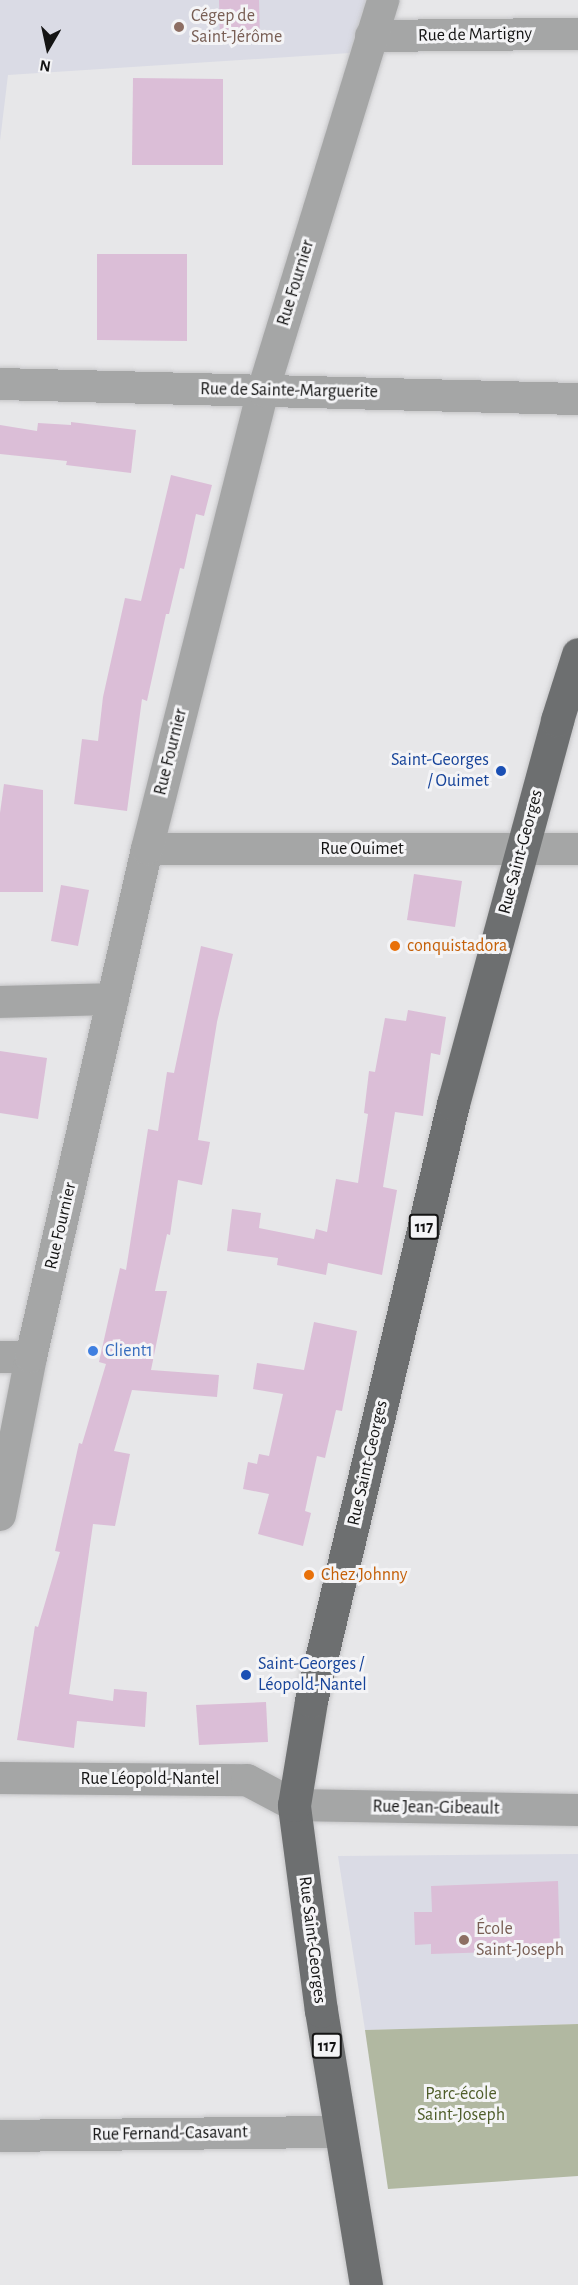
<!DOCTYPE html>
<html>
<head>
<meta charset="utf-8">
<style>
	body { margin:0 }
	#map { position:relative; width:578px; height:2285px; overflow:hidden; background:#e7e7e9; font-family:"Alegreya Sans",sans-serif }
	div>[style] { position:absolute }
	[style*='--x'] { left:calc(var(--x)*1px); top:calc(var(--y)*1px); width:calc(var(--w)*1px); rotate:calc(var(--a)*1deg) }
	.built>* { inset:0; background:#dadbe5 }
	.green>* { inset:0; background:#b1b8a1 }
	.building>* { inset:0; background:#dbbed7 }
	.roads { filter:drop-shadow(0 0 2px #c5c5c7) drop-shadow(0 0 2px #c5c5c7) }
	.minor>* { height:32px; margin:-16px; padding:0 16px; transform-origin:16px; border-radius:16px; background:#a5a6a6 }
	.primary>* { height:33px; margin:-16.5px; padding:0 16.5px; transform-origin:16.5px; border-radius:16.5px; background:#6d6f70 }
	.dots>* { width:16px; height:16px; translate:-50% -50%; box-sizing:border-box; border:3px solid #f4f4f6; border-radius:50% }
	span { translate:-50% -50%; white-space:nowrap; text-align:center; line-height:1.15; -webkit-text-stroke:6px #f4f4f6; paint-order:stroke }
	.shield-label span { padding:2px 4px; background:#f4f4f6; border:2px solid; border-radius:4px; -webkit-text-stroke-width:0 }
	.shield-label { font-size:16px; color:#141414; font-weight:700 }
	.education-label { font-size:18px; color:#785e54 }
	.left { translate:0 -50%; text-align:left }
	.street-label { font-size:18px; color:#141414 }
	.transit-label { font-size:18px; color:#164399 }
	.right { translate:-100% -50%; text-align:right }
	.food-label { font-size:18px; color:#c56008 }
	.shop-label { font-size:18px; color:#366cbe }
	.park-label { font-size:18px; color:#4f5d2a }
	.north { position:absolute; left:18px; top:18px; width:60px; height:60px; -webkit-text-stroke:4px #f4f4f6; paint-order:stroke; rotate:189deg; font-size:16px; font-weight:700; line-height:24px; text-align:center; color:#141414 }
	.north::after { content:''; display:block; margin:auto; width:21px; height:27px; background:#141414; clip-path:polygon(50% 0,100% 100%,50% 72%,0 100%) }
</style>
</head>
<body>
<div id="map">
	<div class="built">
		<div style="clip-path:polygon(0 0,368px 0,350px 53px,8px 75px,0 141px)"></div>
		<div style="clip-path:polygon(578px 1854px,578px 2024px,365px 2030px,338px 1856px)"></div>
	</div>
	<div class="green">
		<div style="clip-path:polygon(578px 2024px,578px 2176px,388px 2189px,365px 2030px)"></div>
	</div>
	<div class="building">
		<div style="clip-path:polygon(219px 0,259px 0,260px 41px,220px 42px)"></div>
		<div style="clip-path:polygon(133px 78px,223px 79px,223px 165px,132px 165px)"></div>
		<div style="clip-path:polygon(97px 254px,187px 254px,187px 341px,97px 340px)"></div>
		<div style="clip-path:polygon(71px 422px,136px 430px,131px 473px,66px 465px,67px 461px,0 454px,0 425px,37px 431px,38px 423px,71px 425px)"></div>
		<div style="clip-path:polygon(171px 475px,212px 485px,204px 516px,196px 514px,184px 569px,180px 568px,169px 614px,166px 614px,147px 701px,142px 699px,127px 811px,74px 804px,82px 739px,98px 741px,103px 697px,125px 598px,141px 601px)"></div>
		<div style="clip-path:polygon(4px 784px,43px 790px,43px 892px,0 892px,0 813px)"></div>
		<div style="clip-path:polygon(414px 874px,462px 881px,455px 927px,407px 920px)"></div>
		<div style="clip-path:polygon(61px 885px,89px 890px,78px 946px,51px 941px)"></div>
		<div style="clip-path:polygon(201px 946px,233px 954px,217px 1022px,198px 1140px,210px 1142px,202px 1185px,178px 1180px,170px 1235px,167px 1234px,155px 1291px,167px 1291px,151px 1370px,219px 1375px,217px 1397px,132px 1390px,114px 1451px,130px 1454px,115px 1526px,93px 1524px,69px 1694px,113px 1701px,114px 1689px,147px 1692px,145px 1727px,77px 1721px,74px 1748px,17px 1740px,35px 1626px,38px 1627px,60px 1552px,55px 1551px,79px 1443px,82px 1444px,106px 1364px,99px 1362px,120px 1268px,126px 1270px,148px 1129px,158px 1131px,167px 1072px,174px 1073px)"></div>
		<div style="clip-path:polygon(408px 1010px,446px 1017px,440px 1055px,431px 1053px,423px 1116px,395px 1112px,383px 1187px,397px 1190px,382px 1275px,328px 1263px,326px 1275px,277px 1265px,278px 1258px,227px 1251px,232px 1209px,261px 1213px,259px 1228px,314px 1239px,316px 1229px,327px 1232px,336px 1179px,358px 1183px,368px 1114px,364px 1113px,369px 1071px,375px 1072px,385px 1018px,406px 1021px)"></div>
		<div style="clip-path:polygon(0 1051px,47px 1058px,38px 1119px,0 1113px)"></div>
		<div style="clip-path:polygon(314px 1322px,357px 1331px,342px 1411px,336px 1410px,325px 1458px,317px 1456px,305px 1511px,311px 1513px,303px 1546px,258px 1534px,269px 1494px,243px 1489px,248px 1462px,257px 1464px,259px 1454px,269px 1456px,283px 1394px,253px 1389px,257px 1363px,304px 1370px)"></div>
		<div style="clip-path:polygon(266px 1702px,268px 1742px,199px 1745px,196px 1705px)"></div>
		<div style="clip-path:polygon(558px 1881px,560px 1950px,431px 1954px,431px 1944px,415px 1945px,414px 1912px,432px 1912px,431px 1886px)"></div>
	</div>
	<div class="roads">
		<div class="minor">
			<div style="--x:371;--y:36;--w:207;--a:-0.6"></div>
			<div style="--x:0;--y:384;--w:578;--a:1.49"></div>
			<div style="--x:147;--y:849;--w:431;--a:0"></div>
			<div style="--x:0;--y:1002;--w:113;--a:-1.5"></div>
			<div style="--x:0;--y:1357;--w:31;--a:0"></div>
			<div style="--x:0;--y:1515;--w:161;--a:-78.9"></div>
			<div style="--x:31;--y:1357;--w:521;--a:-77.14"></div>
			<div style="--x:147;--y:849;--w:472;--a:-75.8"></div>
			<div style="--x:263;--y:391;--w:409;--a:-72.9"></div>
			<div style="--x:0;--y:1778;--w:247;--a:0.5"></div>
			<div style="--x:247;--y:1780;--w:53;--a:28"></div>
			<div style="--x:294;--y:1805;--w:284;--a:1"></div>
			<div style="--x:0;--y:2136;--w:340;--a:-0.7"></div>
		</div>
		<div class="primary">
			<div style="--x:366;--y:2285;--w:278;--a:-99.3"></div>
			<div style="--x:321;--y:2011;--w:208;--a:-97.5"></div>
			<div style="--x:294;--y:1805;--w:105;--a:-80.7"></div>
			<div style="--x:311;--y:1701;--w:614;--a:-76.62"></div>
			<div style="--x:453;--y:1104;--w:398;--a:-74.8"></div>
			<div style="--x:557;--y:720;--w:69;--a:-72.3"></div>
		</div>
	</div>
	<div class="dots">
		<div style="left:179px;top:27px;background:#8d6e63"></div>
		<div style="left:501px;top:771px;background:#1a4fb4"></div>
		<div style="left:395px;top:946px;background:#e8710a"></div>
		<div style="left:93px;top:1351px;background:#3f7fe0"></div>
		<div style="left:309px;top:1575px;background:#e8710a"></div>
		<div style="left:246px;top:1675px;background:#1a4fb4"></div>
		<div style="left:464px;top:1940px;background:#8d6e63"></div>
	</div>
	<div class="shield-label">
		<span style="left:424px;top:1227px">117</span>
		<span style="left:327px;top:2046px">117</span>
	</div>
	<div class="education-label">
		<span class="left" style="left:191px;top:27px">Cégep de<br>Saint-Jérôme</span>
		<span class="left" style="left:476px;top:1940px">École<br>Saint-Joseph</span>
	</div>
	<div class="street-label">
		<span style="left:475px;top:35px;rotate:-1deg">Rue de Martigny</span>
		<span style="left:296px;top:283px;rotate:-73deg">Rue Fournier</span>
		<span style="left:289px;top:391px;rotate:1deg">Rue de Sainte-Marguerite</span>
		<span style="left:171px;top:752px;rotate:-76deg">Rue Fournier</span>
		<span style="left:362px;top:849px">Rue Ouimet</span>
		<span style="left:521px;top:852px;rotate:-75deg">Rue Saint-Georges</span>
		<span style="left:61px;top:1226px;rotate:-77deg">Rue Fournier</span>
		<span style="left:368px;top:1463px;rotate:-77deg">Rue Saint-Georges</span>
		<span style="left:150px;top:1779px">Rue Léopold-Nantel</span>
		<span style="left:436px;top:1808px;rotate:1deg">Rue Jean-Gibeault</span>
		<span style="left:312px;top:1940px;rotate:83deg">Rue Saint-Georges</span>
		<span style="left:170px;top:2134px;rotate:-1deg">Rue Fernand-Casavant</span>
	</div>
	<div class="transit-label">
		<span class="right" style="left:489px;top:771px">Saint-Georges<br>/ Ouimet</span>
		<span class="left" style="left:258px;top:1675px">Saint-Georges /<br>Léopold-Nantel</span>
	</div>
	<div class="food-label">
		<span class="left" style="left:407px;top:946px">conquistadora</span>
		<span class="left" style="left:321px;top:1575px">Chez Johnny</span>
	</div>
	<div class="shop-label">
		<span class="left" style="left:105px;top:1351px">Client1</span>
	</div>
	<div class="park-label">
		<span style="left:461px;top:2105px">Parc-école<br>Saint-Joseph</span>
	</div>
	<div class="north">N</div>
</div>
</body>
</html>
